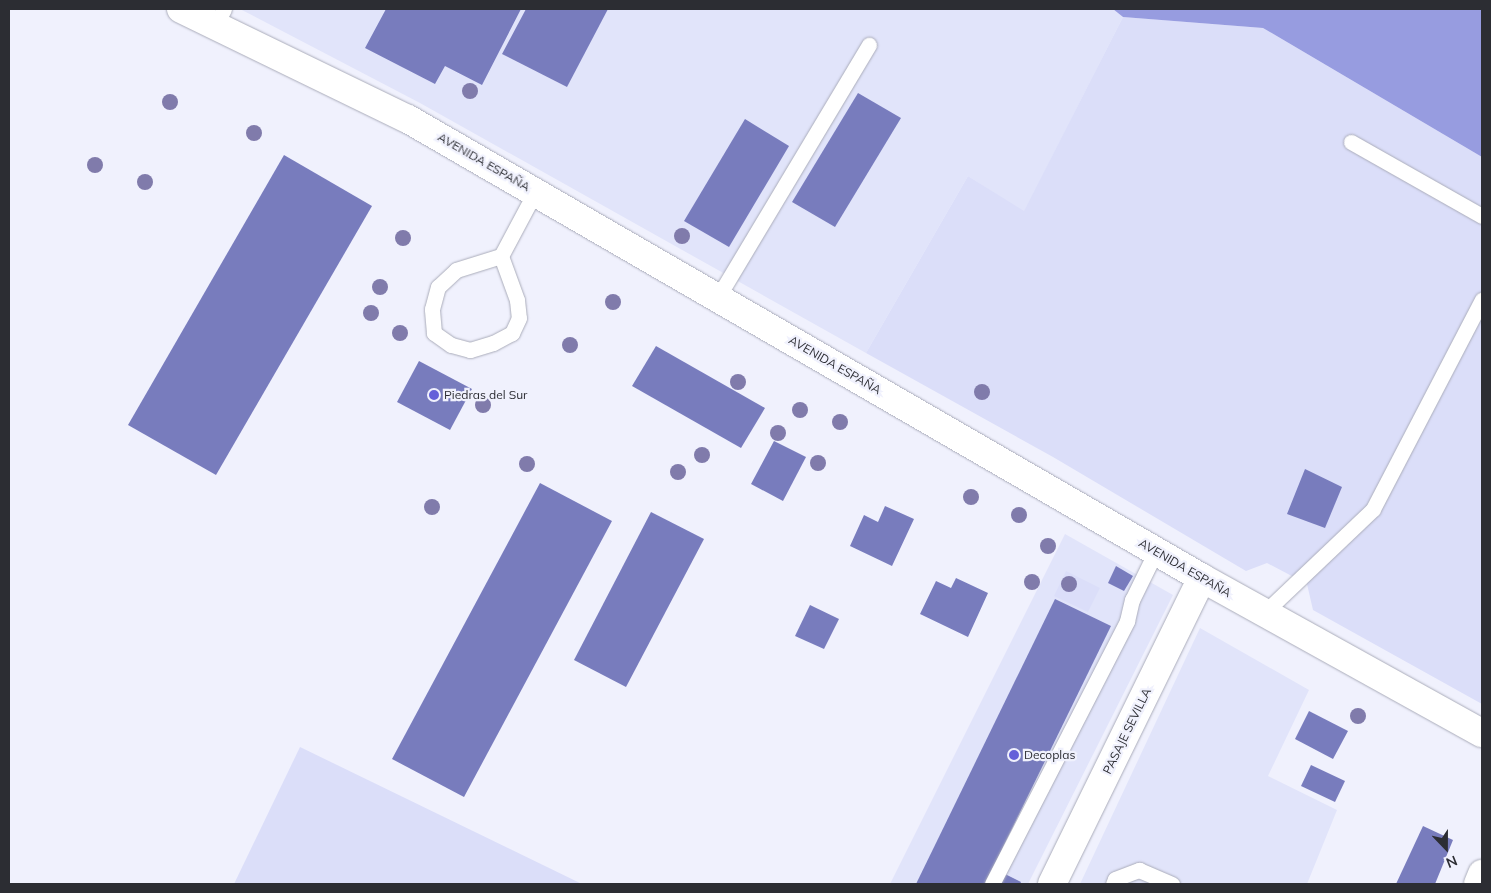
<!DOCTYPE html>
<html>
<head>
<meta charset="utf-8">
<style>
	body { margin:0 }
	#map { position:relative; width:1491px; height:893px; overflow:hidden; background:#f0f1fd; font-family:Mulish,sans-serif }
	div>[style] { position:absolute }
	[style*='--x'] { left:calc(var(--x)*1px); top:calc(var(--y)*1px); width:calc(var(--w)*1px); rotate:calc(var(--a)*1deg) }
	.built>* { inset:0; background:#e1e4fa }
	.green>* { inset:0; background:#dbdef9 }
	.water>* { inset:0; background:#979ce0 }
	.building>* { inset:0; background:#787cbd }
	.roads { filter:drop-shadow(0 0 1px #aaacba) drop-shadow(0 0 1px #aaacba) }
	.service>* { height:15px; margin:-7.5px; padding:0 7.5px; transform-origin:7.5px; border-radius:7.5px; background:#fff }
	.minor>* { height:28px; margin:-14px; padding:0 14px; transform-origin:14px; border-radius:14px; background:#fff }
	.secondary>* { height:28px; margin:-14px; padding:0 14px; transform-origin:14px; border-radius:14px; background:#fff }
	.trees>* { width:16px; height:16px; margin:-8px; border-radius:50%; background:#807bab }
	.dots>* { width:14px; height:14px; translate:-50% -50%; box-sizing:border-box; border:2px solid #f0f1fd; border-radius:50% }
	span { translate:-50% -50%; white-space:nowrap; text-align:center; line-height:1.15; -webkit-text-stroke:4.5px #f0f1fd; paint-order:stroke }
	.street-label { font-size:12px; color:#2c2d33 }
	.poi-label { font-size:12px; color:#2c2d33 }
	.left { translate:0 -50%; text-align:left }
	.frame { position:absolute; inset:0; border:10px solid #2c2d33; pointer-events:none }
	.north { position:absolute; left:1421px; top:823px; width:50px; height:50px; -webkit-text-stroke:4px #f0f1fd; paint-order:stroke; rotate:158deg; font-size:14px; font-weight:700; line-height:20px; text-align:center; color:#2c2d33 }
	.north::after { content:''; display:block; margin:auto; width:18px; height:22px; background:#2c2d33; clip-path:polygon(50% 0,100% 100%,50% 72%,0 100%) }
</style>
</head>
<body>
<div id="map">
	<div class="built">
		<div style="clip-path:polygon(240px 9px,1113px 9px,1123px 17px,1024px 212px,968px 176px,866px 353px,420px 103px)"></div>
		<div style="clip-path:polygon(1065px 534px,1173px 595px,1028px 884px,890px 884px)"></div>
		<div style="clip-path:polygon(1200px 628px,1309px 690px,1268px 776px,1337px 810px,1307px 884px,1080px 884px)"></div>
	</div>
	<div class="green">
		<div style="clip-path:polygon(1123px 17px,1263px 28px,1482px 157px,1482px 704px,1313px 610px,1307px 584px,1267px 563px,1246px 571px,1053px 457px,866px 353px,968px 176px,1024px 211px)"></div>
		<div style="clip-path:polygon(1066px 571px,1100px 588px,1088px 612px,1054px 596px)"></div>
		<div style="clip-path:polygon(300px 747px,582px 884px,234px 884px)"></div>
	</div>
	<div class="water">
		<div style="clip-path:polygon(1113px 9px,1482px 9px,1482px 157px,1263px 28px,1123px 17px)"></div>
	</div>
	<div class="building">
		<div style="clip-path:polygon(386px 9px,521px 9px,482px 85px,445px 66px,435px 84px,365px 48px)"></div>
		<div style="clip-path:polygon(526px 9px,608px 9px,567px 87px,502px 54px)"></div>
		<div style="clip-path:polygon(858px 93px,901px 118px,835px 227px,792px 202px)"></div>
		<div style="clip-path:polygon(745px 119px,789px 146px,729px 247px,684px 221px)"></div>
		<div style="clip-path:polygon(284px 155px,372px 206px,216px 475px,128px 425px)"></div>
		<div style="clip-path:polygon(656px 346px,765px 408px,741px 448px,632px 386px)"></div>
		<div style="clip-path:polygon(419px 361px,472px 389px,450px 430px,397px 402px)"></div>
		<div style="clip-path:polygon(774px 441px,806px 457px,783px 501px,751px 484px)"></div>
		<div style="clip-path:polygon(1305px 469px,1342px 487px,1325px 528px,1287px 514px)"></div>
		<div style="clip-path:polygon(540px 483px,612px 521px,464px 797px,392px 759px)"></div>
		<div style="clip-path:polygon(885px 506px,914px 519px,892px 566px,850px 546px,864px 515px,878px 522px)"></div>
		<div style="clip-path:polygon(651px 512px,704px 539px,626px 687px,574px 660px)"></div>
		<div style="clip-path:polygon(1116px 566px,1133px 576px,1124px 591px,1108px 583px)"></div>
		<div style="clip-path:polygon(956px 578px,988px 593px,968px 637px,920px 614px,936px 581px,951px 588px)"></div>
		<div style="clip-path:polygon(1055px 599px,1111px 626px,985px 884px,916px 884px)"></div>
		<div style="clip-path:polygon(810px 605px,839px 619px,824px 649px,795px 636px)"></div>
		<div style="clip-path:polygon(1309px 711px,1348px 731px,1333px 759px,1295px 739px)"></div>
		<div style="clip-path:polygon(1311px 765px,1345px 781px,1335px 802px,1301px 786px)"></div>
		<div style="clip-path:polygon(1423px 826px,1453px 840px,1435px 884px,1396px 884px)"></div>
		<div style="clip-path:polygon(1003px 873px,1021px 882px,1020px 884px,998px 884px)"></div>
	</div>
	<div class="roads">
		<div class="service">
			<div style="--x:216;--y:24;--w:17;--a:-62"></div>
			<div style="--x:1351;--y:142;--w:150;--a:29.5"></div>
			<div style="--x:501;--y:256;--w:47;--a:70"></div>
			<div style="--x:517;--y:300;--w:18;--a:84"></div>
			<div style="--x:519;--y:318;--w:17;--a:115"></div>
			<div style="--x:512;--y:333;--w:21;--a:152"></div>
			<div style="--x:493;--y:343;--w:24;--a:163"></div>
			<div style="--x:470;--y:350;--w:20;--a:-165"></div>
			<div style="--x:451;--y:345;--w:21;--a:-145"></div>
			<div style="--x:434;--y:333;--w:24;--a:-95"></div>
			<div style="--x:432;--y:309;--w:23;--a:-75"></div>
			<div style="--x:438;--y:287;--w:25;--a:-43"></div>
			<div style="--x:456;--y:270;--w:47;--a:-17.3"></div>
			<div style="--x:501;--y:256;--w:72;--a:-62"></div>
			<div style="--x:718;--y:297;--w:294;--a:-59.1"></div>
			<div style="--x:1265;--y:612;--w:149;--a:-43.6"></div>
			<div style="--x:1373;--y:509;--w:236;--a:-62.5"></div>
			<div style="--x:992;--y:884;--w:296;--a:-62.8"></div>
			<div style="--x:1127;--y:621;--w:22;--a:-77"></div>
			<div style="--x:1132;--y:600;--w:55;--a:-63.9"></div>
			<div style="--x:1113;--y:884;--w:5;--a:-68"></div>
			<div style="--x:1115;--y:879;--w:26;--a:-21"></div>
			<div style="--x:1139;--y:870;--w:36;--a:23"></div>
		</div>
		<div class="minor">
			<div style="--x:1052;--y:884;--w:341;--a:-63.9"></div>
			<div style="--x:1478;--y:884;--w:11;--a:-68"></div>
		</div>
		<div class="secondary">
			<div style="--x:181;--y:9;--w:252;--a:25.9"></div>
			<div style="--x:408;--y:119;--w:917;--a:30.03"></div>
			<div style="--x:1202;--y:578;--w:320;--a:29"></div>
		</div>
	</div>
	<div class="trees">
		<div style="left:470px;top:91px"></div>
		<div style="left:170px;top:102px"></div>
		<div style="left:254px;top:133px"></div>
		<div style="left:95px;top:165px"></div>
		<div style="left:145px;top:182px"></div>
		<div style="left:682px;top:236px"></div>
		<div style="left:403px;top:238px"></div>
		<div style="left:380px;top:287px"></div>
		<div style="left:613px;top:302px"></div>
		<div style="left:371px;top:313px"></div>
		<div style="left:400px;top:333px"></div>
		<div style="left:570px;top:345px"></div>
		<div style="left:738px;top:382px"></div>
		<div style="left:982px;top:392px"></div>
		<div style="left:483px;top:405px"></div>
		<div style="left:800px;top:410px"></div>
		<div style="left:840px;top:422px"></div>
		<div style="left:778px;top:433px"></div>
		<div style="left:702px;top:455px"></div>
		<div style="left:818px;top:463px"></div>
		<div style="left:527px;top:464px"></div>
		<div style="left:678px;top:472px"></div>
		<div style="left:971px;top:497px"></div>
		<div style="left:432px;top:507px"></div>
		<div style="left:1019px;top:515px"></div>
		<div style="left:1048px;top:546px"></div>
		<div style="left:1032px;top:582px"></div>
		<div style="left:1069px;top:584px"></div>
		<div style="left:1358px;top:716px"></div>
	</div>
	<div class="dots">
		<div style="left:434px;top:395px;background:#6460d9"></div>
		<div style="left:1014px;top:755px;background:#6460d9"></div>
	</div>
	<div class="street-label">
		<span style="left:484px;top:162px;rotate:30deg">AVENIDA ESPAÑA</span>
		<span style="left:835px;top:365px;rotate:30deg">AVENIDA ESPAÑA</span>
		<span style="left:1185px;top:568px;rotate:30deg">AVENIDA ESPAÑA</span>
		<span style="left:1127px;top:731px;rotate:-64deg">PASAJE SEVILLA</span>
	</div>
	<div class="poi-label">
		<span class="left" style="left:444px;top:395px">Piedras del Sur</span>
		<span class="left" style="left:1024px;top:755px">Decoplas</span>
	</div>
	<div class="frame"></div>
	<div class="north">N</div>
</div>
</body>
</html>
